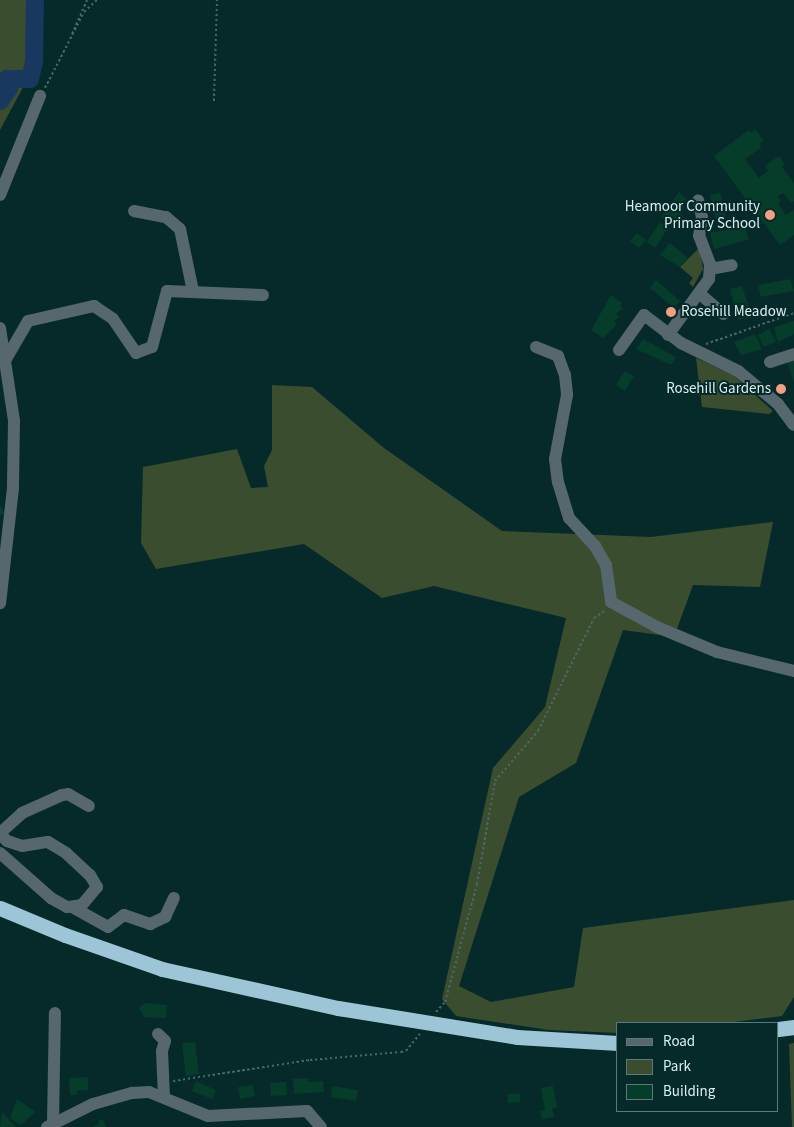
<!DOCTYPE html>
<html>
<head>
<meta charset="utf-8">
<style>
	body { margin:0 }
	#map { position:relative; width:794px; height:1127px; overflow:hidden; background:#062a29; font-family:"Source Sans 3",sans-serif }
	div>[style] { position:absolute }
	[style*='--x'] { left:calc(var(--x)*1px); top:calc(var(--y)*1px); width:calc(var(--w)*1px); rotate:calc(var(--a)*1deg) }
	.green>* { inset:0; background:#3b4d2f }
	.river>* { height:18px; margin:-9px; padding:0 9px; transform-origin:9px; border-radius:9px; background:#183860 }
	.building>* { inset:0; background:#063d2a }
	.path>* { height:2px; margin-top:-1px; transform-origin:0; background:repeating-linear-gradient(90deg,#486867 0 2.5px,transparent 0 5px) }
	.minor>* { height:12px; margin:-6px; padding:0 6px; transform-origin:6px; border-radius:6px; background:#57676e }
	.highway>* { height:15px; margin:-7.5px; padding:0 7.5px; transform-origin:7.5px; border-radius:7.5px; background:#9cc5d6 }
	.dots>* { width:14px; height:14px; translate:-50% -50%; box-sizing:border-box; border:2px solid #062a29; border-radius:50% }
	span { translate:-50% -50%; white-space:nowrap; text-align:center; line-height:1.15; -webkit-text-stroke:4px #062a29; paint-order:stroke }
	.poi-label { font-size:15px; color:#d8efee }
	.right { translate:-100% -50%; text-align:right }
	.left { translate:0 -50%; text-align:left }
	.legend { position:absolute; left:616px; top:1022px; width:162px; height:90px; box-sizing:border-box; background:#062a29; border:1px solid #5a7978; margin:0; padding:6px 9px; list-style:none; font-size:15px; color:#d8efee }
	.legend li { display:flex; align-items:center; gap:10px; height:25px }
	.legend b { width:25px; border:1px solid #5a7978 }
</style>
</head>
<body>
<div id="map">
	<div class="green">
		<div style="clip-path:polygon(0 0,41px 0,41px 54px,0 130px)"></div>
		<div style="clip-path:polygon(700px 247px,703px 269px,693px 287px,689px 283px,693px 278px,680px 267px)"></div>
		<div style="clip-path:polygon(696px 358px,733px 375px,773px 411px,769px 414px,702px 407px)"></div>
		<div style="clip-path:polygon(272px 385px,312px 387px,384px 448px,502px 531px,651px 537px,773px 522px,760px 587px,693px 585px,674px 637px,623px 630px,576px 763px,519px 797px,459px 986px,491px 1002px,574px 987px,583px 928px,794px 900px,794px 997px,782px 1016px,726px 1023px,618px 1023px,618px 1033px,549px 1030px,456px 1016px,442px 999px,493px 768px,545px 707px,566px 618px,434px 586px,382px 598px,304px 544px,156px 569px,141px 543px,143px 467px,237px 449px,251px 488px,268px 487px,264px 466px,272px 450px)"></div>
		<div style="clip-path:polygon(794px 1043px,794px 1127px,792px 1127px,789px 1044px)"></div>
	</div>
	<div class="river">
		<div style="--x:0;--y:101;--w:16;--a:-55"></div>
		<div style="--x:9;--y:88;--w:9;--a:-103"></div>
		<div style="--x:7;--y:79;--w:23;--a:0"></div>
		<div style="--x:30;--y:79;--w:17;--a:-77"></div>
		<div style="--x:34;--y:62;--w:62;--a:-89.1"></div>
	</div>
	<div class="building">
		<div style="clip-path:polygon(755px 129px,764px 141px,759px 144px,762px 147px,745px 159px,759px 178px,768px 171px,765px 166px,779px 156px,785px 164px,782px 167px,794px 183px,794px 201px,791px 203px,783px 193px,778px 196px,781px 201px,778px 204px,786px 215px,794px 210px,794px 235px,780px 245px,714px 156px,749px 130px,751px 133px)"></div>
		<div style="clip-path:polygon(679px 192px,688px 200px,680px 213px,683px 216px,672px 227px,661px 217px)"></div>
		<div style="clip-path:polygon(720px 193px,726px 217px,716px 220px,710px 195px)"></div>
		<div style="clip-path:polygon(660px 222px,668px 228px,655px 248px,647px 242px)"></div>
		<div style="clip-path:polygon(745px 227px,749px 239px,714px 249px,710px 233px)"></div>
		<div style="clip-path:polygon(637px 233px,646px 240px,639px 248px,630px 241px)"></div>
		<div style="clip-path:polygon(670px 243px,688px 258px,680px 267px,660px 255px)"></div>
		<div style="clip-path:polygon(790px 279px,794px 291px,761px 297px,758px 285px)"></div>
		<div style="clip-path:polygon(656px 280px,680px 301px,674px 308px,650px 288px)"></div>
		<div style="clip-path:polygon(742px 286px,752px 317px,738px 320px,730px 289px)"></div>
		<div style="clip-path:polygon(611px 295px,622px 303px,620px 306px,623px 308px,616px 314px,619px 316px,614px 321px,617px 324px,603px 338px,591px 330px)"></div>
		<div style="clip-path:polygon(794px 321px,794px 334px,778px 342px,774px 327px)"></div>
		<div style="clip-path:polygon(769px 329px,776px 342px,764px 347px,758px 335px)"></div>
		<div style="clip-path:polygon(755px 334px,762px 349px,741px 355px,734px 342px)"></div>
		<div style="clip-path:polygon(643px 339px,676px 357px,671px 365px,636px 349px)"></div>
		<div style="clip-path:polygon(794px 360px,794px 382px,787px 362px)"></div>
		<div style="clip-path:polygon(625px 371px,634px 376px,625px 391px,616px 385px)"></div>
		<div style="clip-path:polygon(0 504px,5px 513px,0 516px)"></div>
		<div style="clip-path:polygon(145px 1003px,167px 1005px,166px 1018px,144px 1017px,139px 1008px)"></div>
		<div style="clip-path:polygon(195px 1042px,199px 1074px,186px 1076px,182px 1043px)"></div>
		<div style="clip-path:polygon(88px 1077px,88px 1090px,77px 1090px,77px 1095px,70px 1095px,69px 1078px)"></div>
		<div style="clip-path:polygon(308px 1078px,308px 1082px,323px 1081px,324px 1092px,294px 1094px,293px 1079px)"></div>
		<div style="clip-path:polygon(196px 1081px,216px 1090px,212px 1099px,192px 1091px)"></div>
		<div style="clip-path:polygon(286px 1082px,287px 1095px,271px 1096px,270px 1083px)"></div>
		<div style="clip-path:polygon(253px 1085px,255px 1096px,240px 1099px,238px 1087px)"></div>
		<div style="clip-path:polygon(332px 1086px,358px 1090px,356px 1101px,331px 1097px)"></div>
		<div style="clip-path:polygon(553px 1086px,557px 1108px,552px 1109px,554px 1117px,542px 1119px,540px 1111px,545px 1110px,541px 1088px)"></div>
		<div style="clip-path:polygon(507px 1094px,520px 1094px,520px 1102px,508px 1103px)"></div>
		<div style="clip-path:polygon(17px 1099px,35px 1112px,21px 1125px,10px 1118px)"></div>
		<div style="clip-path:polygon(2px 1112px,16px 1127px,0 1127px)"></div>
		<div style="clip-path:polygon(103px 1119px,106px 1127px,92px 1127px,99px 1124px,98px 1121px)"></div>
	</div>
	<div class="path">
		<div style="--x:72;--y:34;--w:37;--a:-66"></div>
		<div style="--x:45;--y:88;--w:85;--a:-62.8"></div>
		<div style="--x:84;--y:12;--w:18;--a:-43"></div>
		<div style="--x:214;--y:101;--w:101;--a:-88.3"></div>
		<div style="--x:706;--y:344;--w:93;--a:-19.4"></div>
		<div style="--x:436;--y:1012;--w:13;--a:-48"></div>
		<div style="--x:445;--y:1002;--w:122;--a:-74.8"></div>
		<div style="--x:477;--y:884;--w:105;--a:-80.1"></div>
		<div style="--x:495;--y:781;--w:66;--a:-49.3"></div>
		<div style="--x:538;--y:731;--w:126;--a:-63.6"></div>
		<div style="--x:594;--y:618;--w:12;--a:-35"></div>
		<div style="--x:173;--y:1081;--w:139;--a:-8.7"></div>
		<div style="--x:310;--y:1060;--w:91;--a:-5"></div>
		<div style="--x:401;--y:1052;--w:5;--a:-11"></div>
		<div style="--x:406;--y:1051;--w:22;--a:-51"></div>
	</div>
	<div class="minor">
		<div style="--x:0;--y:195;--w:107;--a:-68"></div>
		<div style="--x:134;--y:211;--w:33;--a:11"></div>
		<div style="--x:166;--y:217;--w:18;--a:41"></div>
		<div style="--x:180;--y:229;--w:63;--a:78.2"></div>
		<div style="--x:710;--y:269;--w:22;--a:-10"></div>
		<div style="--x:699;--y:293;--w:32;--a:41"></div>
		<div style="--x:0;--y:328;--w:94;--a:81.4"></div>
		<div style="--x:14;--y:421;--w:67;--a:90.9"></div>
		<div style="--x:13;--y:488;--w:116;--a:96.4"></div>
		<div style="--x:668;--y:335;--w:69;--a:-53.8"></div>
		<div style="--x:709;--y:279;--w:15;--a:-86"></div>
		<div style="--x:710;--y:264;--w:30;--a:-111"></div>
		<div style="--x:699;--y:236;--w:19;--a:-81"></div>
		<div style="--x:702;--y:217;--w:17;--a:-103"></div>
		<div style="--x:536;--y:347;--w:24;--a:22"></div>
		<div style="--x:558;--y:356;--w:20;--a:70"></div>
		<div style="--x:565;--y:375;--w:20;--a:84"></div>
		<div style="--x:567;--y:395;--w:65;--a:100.6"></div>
		<div style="--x:555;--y:459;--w:23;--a:83"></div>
		<div style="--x:558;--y:482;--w:38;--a:73"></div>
		<div style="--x:569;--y:518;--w:38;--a:47"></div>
		<div style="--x:595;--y:546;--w:22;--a:60"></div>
		<div style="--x:606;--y:565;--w:37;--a:82"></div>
		<div style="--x:611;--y:602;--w:52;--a:28.5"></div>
		<div style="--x:657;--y:627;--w:65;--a:22.6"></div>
		<div style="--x:717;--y:652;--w:79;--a:13.9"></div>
		<div style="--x:619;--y:350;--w:43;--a:-54.5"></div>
		<div style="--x:644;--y:315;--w:46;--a:37.1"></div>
		<div style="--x:681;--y:343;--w:64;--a:26.2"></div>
		<div style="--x:738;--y:371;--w:52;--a:39.5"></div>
		<div style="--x:778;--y:404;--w:26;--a:53"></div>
		<div style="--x:6;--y:359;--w:44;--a:-59.9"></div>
		<div style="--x:28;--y:321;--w:68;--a:-12.8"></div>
		<div style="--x:94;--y:306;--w:23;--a:34"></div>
		<div style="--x:113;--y:319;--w:41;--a:55.9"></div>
		<div style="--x:136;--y:353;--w:17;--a:-21"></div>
		<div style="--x:152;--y:347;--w:58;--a:-75"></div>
		<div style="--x:167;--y:291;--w:96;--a:2.4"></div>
		<div style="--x:770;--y:362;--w:25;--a:-18"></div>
		<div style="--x:0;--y:833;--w:30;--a:-42"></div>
		<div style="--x:22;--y:813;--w:44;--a:-24.2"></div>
		<div style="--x:62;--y:795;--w:6;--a:-9"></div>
		<div style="--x:68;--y:794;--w:24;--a:30"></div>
		<div style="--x:0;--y:834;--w:10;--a:45"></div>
		<div style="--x:7;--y:841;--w:16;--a:18"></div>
		<div style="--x:22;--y:846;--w:26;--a:-9"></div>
		<div style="--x:48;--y:842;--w:21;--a:31"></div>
		<div style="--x:66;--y:853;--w:33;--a:43"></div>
		<div style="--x:90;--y:875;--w:14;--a:60"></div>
		<div style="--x:97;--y:887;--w:23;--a:130"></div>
		<div style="--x:82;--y:905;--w:15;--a:172"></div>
		<div style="--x:67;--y:907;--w:18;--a:-151"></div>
		<div style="--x:51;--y:898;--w:68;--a:-138.6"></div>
		<div style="--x:74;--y:908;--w:39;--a:29"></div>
		<div style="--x:108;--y:927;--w:20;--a:-37"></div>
		<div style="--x:124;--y:915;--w:28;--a:19"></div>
		<div style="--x:150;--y:924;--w:17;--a:-25"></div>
		<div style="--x:165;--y:917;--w:21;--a:-65"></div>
		<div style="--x:158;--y:1034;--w:10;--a:45"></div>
		<div style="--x:165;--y:1041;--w:10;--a:107"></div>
		<div style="--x:162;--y:1051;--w:45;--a:87.5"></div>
		<div style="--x:53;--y:1123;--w:110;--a:-89"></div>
		<div style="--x:47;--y:1127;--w:51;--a:-26.6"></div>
		<div style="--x:93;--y:1104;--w:41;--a:-15.8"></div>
		<div style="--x:132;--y:1093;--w:17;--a:-3"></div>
		<div style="--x:149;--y:1092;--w:64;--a:22.1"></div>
		<div style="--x:208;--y:1116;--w:99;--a:-2.9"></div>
		<div style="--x:307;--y:1111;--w:21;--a:49"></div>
	</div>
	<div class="highway">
		<div style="--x:0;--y:908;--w:70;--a:22.6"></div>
		<div style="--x:65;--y:935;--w:103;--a:19.3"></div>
		<div style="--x:162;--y:969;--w:180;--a:12.5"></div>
		<div style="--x:338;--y:1008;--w:181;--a:9.2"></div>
		<div style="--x:517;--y:1037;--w:101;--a:3.4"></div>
		<div style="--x:778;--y:1029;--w:16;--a:-7"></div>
	</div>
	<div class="dots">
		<div style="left:770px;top:215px;background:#f2a080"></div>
		<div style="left:671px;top:312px;background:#f2a080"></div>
		<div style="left:781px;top:389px;background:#f2a080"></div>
	</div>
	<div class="poi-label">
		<span class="right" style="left:760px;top:215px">Heamoor Community<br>Primary School</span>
		<span class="left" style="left:681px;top:312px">Rosehill Meadow</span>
		<span class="right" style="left:771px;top:389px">Rosehill Gardens</span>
	</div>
	<ul class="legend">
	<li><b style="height:6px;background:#57676e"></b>Road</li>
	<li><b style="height:14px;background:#3b4d2f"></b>Park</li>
	<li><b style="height:14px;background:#063d2a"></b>Building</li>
	</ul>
</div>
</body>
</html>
